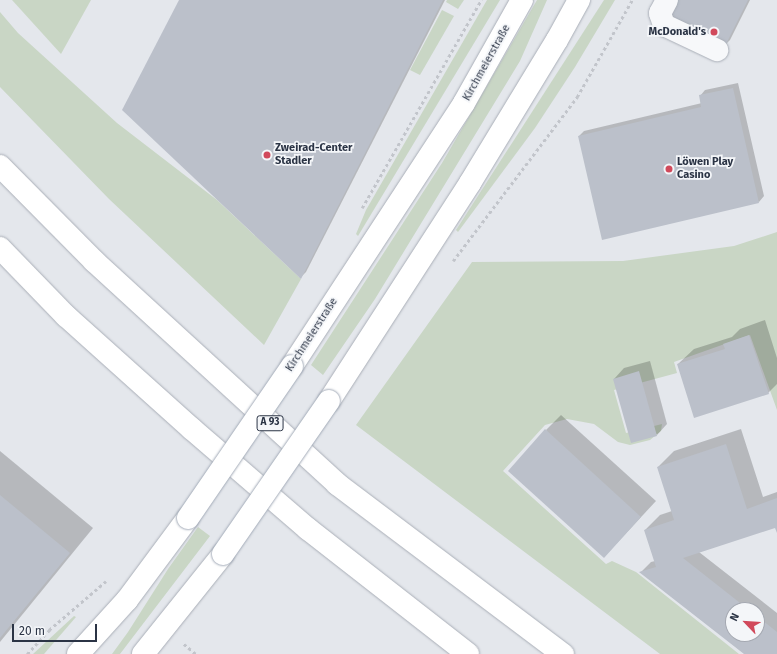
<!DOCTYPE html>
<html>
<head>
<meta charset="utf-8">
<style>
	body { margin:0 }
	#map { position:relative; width:777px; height:654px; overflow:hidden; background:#e4e7ec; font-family:"Fira Sans",sans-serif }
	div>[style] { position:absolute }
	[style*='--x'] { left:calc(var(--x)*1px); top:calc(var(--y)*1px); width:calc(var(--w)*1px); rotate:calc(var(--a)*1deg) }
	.green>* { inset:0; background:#c9d6c5 }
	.shadow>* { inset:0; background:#0003 }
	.building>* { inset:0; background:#bbc0ca }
	.path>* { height:2.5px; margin-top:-1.25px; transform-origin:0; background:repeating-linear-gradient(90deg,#c2c5cb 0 3px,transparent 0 6px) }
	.roads { filter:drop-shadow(0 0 1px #a9aeb7) drop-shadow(0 0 1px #a9aeb7) }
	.minor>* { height:22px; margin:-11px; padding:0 11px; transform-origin:11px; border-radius:11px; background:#f7f8fa }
	.major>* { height:22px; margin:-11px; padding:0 11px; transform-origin:11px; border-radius:11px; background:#fff }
	.highway>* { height:22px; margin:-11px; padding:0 11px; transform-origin:11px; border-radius:11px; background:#fff }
	.bridges { filter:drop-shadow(0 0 1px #a3abb8) drop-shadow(0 0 1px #a3abb8) }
	.major-bridge>* { height:22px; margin:-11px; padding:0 11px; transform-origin:11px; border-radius:11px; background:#fff }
	.dots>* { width:11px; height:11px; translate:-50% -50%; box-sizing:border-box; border:2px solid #f4f6f9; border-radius:50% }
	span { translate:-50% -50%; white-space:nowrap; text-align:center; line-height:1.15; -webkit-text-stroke:3.5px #f4f6f9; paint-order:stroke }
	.shield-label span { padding:1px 3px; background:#f4f6f9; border:1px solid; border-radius:3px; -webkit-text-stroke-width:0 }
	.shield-label { font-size:10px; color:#2b3445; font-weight:700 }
	.poi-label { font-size:11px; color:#2b3445; font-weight:700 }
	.right { translate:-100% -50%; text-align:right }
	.left { translate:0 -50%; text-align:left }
	.street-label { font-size:11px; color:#2b3445 }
	.north { position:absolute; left:725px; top:602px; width:40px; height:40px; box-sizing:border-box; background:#f4f6f9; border:1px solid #a4a8b1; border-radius:50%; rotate:295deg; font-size:11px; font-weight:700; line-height:16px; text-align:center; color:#2b3445 }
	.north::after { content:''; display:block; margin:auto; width:14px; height:18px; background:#d1495b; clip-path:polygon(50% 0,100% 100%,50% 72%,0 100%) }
	.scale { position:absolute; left:12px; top:624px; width:85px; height:18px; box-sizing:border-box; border:2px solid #2b3445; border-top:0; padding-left:5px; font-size:12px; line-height:14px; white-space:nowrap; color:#2b3445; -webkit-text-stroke:3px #f4f6f9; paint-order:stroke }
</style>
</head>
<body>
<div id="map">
	<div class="green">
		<div style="clip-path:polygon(12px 0,91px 0,61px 54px)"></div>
		<div style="clip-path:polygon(447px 0,464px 0,458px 9px,446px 2px)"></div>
		<div style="clip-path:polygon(487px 0,500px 0,358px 236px,356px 234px,366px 210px)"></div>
		<div style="clip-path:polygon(537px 0,547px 0,520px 61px,375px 299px,323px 375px,311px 365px,442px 163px)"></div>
		<div style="clip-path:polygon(604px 0,615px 0,575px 67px,535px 128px,458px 232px,456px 230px)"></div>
		<div style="clip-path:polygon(442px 10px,454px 16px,420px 75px,410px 70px)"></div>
		<div style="clip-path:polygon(0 12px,18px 33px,117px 123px,217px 200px,301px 279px,264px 345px,109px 199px,0 87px)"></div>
		<div style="clip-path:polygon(777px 232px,777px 410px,750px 335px,674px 362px,677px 373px,614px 390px,626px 433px,662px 424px,661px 431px,650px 440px,630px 445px,618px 442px,594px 424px,567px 419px,545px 425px,503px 471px,606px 564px,612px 561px,636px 572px,739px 654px,660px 654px,356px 425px,472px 262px,623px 261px,734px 246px)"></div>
		<div style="clip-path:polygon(198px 527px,210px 536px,120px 654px,112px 654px,128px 632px,168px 569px)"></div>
		<div style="clip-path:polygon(74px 616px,76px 617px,44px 654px,33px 654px)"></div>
	</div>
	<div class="shadow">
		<div style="clip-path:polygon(180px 0,445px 0,306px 272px,300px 278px)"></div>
		<div style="clip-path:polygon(677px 0,750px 0,730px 40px,725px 45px)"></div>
		<div style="clip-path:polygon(738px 83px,764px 196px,759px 202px,579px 136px,584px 131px,702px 103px,700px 96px,705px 90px)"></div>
		<div style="clip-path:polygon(765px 320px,777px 358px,777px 384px,768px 393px,678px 364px,694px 349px,732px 337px,740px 329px)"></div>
		<div style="clip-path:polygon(650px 361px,667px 424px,657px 435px,614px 379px,624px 368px)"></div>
		<div style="clip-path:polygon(561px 415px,656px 501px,604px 557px,546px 430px)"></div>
		<div style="clip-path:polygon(evenodd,741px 429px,763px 497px,777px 492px,777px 526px,699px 552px,777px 613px,777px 654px,745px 654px,641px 572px,651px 562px,655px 561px,645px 530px,660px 515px,672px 511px,658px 467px,674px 451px,741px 429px,733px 610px,757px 610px,757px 634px,733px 634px,733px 610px)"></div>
		<div style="clip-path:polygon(0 451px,93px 528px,0 642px)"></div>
	</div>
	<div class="building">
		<div style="clip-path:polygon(179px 0,443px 0,301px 279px,122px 110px)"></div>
		<div style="clip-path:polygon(676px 0,748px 0,725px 46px,667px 17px)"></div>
		<div style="clip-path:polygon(733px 88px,759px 203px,602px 240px,578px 136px,701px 107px,699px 95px)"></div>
		<div style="clip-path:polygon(749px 335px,769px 394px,694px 418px,677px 364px,725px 349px,723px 344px)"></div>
		<div style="clip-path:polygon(639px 371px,657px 436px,631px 443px,613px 379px)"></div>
		<div style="clip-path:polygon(545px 429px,641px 517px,604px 558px,508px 471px)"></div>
		<div style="clip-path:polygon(726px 444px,747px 509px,777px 498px,777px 533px,775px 528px,683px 558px,749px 610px,733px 610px,733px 634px,757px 634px,757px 616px,777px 632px,777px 654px,744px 654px,639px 572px,656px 567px,644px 530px,674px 520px,657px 467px)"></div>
		<div style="clip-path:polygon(0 495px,70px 553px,0 638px)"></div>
	</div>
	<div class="path">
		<div style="--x:362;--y:208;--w:240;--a:-60.2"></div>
		<div style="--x:453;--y:261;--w:206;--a:-52.9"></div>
		<div style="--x:577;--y:97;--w:112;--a:-60.4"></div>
		<div style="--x:184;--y:644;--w:16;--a:40"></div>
		<div style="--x:27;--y:654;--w:33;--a:-47"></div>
		<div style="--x:49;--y:630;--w:75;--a:-40.7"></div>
	</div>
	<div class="roads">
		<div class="minor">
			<div style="--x:667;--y:0;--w:15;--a:118"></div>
			<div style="--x:660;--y:13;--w:13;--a:72"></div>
			<div style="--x:664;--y:25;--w:59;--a:25.3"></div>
		</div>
		<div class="major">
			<div style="--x:292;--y:366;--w:314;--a:-56.8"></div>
			<div style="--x:464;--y:103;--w:118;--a:-60.6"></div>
			<div style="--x:329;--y:401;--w:260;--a:-57.1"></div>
			<div style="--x:470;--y:183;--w:167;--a:-58.7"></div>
			<div style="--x:557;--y:40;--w:46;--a:-61.2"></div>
			<div style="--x:78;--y:654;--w:73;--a:-47.8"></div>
			<div style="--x:127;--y:600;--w:102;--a:-53.4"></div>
			<div style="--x:143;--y:654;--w:128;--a:-51.3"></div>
		</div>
		<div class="highway">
			<div style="--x:0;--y:166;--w:134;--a:45.3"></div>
			<div style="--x:94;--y:261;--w:330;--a:42.5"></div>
			<div style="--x:337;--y:484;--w:283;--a:37"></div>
			<div style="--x:0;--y:248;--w:95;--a:45.9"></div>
			<div style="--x:66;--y:316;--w:169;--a:41.9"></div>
			<div style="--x:192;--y:429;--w:153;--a:40.8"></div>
			<div style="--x:308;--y:529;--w:203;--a:38"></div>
		</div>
	</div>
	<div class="bridges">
		<div class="major-bridge">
			<div style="--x:188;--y:518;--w:184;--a:-55.6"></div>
			<div style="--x:223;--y:554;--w:186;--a:-55.3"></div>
		</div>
	</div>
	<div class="dots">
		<div style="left:714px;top:32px;background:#d1495b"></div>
		<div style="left:267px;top:155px;background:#d1495b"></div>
		<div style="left:669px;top:169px;background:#d1495b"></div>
	</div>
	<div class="shield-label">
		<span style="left:270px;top:423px">A 93</span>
	</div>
	<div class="poi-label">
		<span class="right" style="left:706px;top:32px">McDonald's</span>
		<span class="left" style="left:275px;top:155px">Zweirad-Center<br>Stadler</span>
		<span class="left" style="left:677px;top:169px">Löwen Play<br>Casino</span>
	</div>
	<div class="street-label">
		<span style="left:487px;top:63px;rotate:-61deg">Kirchmeierstraße</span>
		<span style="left:312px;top:335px;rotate:-57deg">Kirchmeierstraße</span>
	</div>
	<div class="north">N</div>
	<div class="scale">20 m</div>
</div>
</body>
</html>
